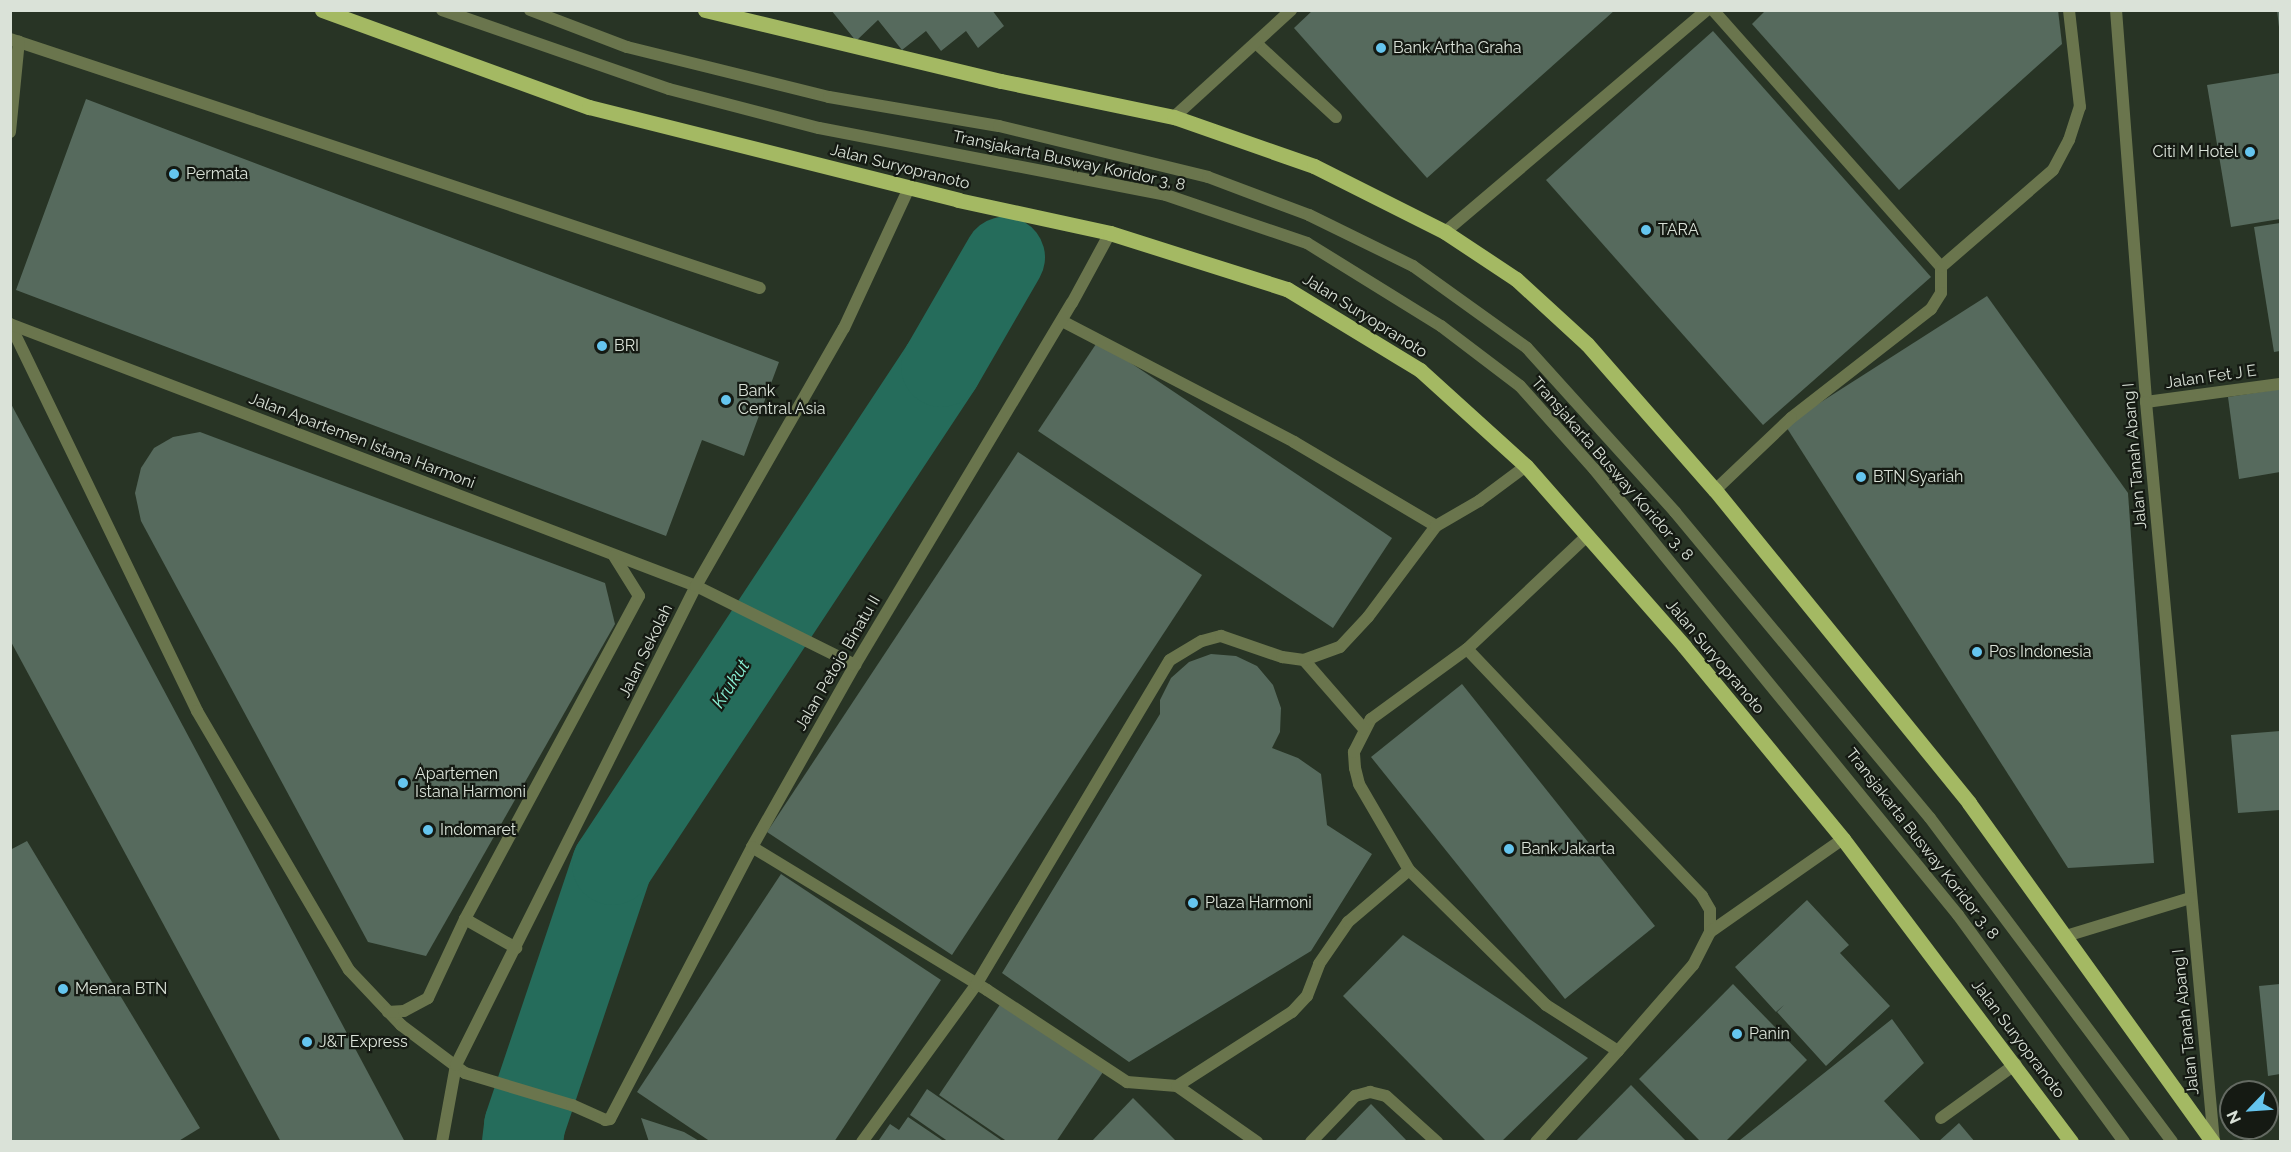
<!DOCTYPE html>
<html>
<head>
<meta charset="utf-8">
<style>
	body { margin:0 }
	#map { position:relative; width:2291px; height:1152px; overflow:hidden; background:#283425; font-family:Raleway,sans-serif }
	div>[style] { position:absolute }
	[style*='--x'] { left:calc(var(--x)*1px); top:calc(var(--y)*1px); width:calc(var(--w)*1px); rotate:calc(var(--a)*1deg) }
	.river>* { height:81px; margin:-40.5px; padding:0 40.5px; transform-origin:40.5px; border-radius:40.5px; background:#256c5b }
	.building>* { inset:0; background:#566a5d }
	.service>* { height:12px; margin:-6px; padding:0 6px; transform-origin:6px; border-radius:6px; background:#6a754d }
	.minor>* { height:12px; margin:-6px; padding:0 6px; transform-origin:6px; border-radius:6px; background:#6a754d }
	.tertiary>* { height:12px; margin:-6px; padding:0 6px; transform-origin:6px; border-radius:6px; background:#6a754d }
	.primary>* { height:15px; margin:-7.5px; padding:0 7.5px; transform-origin:7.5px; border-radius:7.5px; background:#a4b963 }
	.dots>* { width:16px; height:16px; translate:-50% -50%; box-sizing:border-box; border:3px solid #151a13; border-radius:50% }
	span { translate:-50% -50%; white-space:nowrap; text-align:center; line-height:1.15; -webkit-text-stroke:4.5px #151a13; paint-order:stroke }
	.poi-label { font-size:16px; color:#dae2d8 }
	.left { translate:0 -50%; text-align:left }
	.right { translate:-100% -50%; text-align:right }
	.street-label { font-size:16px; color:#dae2d8 }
	.water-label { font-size:18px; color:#8af2d7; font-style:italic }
	.frame { position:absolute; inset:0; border:12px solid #dae2d8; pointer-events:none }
	.north { position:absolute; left:2219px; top:1080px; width:60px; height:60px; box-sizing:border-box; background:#151a13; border:2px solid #646a62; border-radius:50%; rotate:245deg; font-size:16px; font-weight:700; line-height:24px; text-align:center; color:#dae2d8 }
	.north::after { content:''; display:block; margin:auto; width:21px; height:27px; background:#65c5ee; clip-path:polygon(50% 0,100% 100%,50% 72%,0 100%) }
</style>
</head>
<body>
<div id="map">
	<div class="river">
		<div style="--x:522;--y:1142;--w:17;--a:-83"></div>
		<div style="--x:524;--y:1125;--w:275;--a:-71.4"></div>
		<div style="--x:612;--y:864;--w:597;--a:-56.55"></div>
		<div style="--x:941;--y:366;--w:126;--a:-60"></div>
	</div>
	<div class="building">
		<div style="clip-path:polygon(831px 10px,992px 10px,1004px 26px,978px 48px,966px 31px,941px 51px,926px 31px,902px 50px,878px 20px,856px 41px)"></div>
		<div style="clip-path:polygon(1313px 10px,1615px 10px,1427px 178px,1294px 28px)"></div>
		<div style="clip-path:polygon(1766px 10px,2058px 10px,2062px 44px,1899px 190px,1752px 24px)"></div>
		<div style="clip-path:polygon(2277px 10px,2280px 10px,2280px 27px,2279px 27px)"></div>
		<div style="clip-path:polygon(1713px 31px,1931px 277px,1763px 425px,1546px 180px)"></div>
		<div style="clip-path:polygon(2280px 73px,2280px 219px,2231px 227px,2207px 85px)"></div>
		<div style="clip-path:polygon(86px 99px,779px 362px,744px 456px,702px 440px,666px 536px,16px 290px)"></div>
		<div style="clip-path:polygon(2280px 223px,2280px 351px,2274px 352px,2254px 227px)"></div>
		<div style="clip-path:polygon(1987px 296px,2128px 493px,2154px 863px,2068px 868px,1785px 425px)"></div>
		<div style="clip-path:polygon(1098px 341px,1392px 538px,1333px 628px,1038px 431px)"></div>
		<div style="clip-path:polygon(2280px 389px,2280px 472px,2239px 479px,2228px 397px)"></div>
		<div style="clip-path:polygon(10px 402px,405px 1142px,281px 1142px,10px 640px)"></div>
		<div style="clip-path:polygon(200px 432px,605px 583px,615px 624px,426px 956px,368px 942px,141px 521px,135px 493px,141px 468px,154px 448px,173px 437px)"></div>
		<div style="clip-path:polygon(1018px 452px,1202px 575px,952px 955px,767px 832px)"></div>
		<div style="clip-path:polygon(1211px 654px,1236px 656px,1257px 666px,1273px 685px,1281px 708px,1280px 732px,1272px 748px,1298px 758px,1321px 774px,1327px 825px,1372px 854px,1311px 951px,1129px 1062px,1002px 973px,1160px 714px,1160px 700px,1171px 678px,1189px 662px)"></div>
		<div style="clip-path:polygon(1462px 684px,1655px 926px,1565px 999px,1371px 757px)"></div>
		<div style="clip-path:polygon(2280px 731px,2280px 810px,2238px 813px,2231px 735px)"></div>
		<div style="clip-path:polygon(27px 841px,200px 1128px,177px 1142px,10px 1142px,10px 850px)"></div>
		<div style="clip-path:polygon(781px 874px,941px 980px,834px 1142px,711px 1142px,637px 1092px)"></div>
		<div style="clip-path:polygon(1807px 900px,1849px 945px,1840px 953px,1890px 1006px,1826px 1066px,1777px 1012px,1784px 1005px,1776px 1012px,1735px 967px)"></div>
		<div style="clip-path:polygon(1403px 935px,1588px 1058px,1501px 1142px,1487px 1142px,1343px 996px)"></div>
		<div style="clip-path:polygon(1733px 984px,1807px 1060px,1725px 1142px,1701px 1142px,1639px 1079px)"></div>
		<div style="clip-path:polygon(2280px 984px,2280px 1074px,2268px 1076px,2259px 986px)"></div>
		<div style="clip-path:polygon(1001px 1003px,1103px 1072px,1056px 1142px,1008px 1142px,939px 1095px)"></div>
		<div style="clip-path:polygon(1892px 1019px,1924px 1063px,1884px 1101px,1922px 1142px,1740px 1140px)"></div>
		<div style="clip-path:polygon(1631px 1085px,1687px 1142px,1575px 1142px)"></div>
		<div style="clip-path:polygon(927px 1089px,1004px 1142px,949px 1142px,910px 1115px)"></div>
		<div style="clip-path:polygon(1133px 1098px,1177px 1142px,1091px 1142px)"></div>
		<div style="clip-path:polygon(1371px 1104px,1408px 1142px,1334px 1142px)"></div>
		<div style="clip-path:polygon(908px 1117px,945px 1142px,879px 1140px,890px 1124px,899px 1130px)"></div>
		<div style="clip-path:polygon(641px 1118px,684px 1132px,701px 1142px,649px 1142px)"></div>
		<div style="clip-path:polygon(1959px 1123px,1975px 1142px,1938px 1142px)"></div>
	</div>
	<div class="service">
		<div style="--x:442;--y:10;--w:240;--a:19.2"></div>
		<div style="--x:669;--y:89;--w:155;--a:14.6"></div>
		<div style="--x:819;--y:128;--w:353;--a:10.9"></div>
		<div style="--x:1166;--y:195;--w:149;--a:18.8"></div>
		<div style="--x:1307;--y:243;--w:158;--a:31.8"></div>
		<div style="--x:1441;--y:326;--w:99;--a:37.2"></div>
		<div style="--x:1520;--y:386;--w:111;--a:48.3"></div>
		<div style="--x:1594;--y:469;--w:576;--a:50.78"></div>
		<div style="--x:1958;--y:915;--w:281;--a:53.8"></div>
		<div style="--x:530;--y:10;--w:104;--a:20.9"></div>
		<div style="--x:627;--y:47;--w:208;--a:13.9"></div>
		<div style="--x:829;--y:97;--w:172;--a:9.7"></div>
		<div style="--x:999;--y:126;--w:215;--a:13.7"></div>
		<div style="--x:1208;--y:177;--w:108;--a:20.6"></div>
		<div style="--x:1309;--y:215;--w:116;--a:26.1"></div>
		<div style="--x:1413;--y:266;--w:140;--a:35.7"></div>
		<div style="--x:1527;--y:348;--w:221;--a:47.9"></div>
		<div style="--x:1675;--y:512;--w:398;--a:50.2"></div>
		<div style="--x:1930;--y:818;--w:404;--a:53.2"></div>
		<div style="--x:1713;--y:10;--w:344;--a:48.4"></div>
		<div style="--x:1941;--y:267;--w:26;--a:90"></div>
		<div style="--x:1941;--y:293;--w:19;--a:122"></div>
		<div style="--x:1931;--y:309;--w:177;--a:142.1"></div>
		<div style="--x:1791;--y:418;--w:105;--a:136.5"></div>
		<div style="--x:10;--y:39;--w:790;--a:18.37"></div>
		<div style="--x:1256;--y:43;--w:109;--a:42.8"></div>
		<div style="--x:1174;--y:117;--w:159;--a:-42.4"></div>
		<div style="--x:10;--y:132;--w:91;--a:-84.4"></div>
		<div style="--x:1445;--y:232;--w:343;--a:-40.3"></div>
		<div style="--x:1941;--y:267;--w:148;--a:-40.9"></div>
		<div style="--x:2053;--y:170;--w:34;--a:-62"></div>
		<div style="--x:2069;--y:140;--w:35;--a:-72"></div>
		<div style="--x:2080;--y:107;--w:98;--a:-96.5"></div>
		<div style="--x:1062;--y:321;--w:262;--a:27.5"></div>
		<div style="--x:1294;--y:442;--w:165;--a:30.6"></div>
		<div style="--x:10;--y:324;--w:430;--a:64.2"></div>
		<div style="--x:197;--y:711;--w:300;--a:59.6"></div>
		<div style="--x:349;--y:970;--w:76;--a:46.6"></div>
		<div style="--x:401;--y:1025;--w:80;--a:36.9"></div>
		<div style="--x:465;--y:1073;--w:112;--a:16.7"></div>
		<div style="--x:572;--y:1105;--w:36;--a:24"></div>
		<div style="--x:605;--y:1120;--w:5;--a:-11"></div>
		<div style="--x:610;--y:1119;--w:307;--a:-62.4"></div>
		<div style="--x:752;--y:847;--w:209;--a:-60.5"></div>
		<div style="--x:855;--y:665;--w:422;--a:-59.1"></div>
		<div style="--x:1072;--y:303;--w:80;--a:-61.5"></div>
		<div style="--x:10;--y:324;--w:734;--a:20.9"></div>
		<div style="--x:696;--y:586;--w:178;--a:26.4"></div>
		<div style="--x:1467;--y:649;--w:341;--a:46.4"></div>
		<div style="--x:1702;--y:896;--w:16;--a:60"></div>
		<div style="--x:1710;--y:910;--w:22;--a:90"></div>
		<div style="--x:1710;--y:932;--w:37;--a:117"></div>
		<div style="--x:1693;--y:965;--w:114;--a:131.1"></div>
		<div style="--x:1618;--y:1051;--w:85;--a:-147.4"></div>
		<div style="--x:1546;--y:1005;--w:192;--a:-135.4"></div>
		<div style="--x:1409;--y:870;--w:99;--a:-120.2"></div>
		<div style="--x:1359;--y:784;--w:16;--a:-104"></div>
		<div style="--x:1355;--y:768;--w:16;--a:-94"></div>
		<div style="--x:1354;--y:752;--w:37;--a:-63"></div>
		<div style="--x:1371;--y:719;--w:119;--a:-36.1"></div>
		<div style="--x:1467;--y:649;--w:166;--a:-43.3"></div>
		<div style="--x:1304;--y:660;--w:91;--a:49"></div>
		<div style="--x:752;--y:847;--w:275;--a:31.3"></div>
		<div style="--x:987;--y:990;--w:168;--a:33.3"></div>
		<div style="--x:1127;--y:1082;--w:50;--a:4.6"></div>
		<div style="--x:1177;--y:1086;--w:98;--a:35"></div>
		<div style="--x:465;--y:919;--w:59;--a:29.6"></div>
		<div style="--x:1710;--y:932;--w:162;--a:-35"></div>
		<div style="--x:388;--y:1012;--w:16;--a:-4"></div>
		<div style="--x:404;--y:1011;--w:27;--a:-28"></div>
		<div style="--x:428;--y:998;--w:87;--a:-64.9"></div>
		<div style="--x:465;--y:919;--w:367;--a:-61.7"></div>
		<div style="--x:639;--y:596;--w:47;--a:-122"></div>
		<div style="--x:1177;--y:1086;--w:137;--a:-32.8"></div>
		<div style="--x:1292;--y:1012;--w:22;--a:-47"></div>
		<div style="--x:1307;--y:996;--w:34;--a:-69"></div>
		<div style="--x:1319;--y:964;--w:51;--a:-55.4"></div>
		<div style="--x:1348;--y:922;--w:80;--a:-40.4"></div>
		<div style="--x:1941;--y:1118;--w:92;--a:-35.8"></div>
		<div style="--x:862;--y:1142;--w:194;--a:-54"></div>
		<div style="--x:976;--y:985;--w:378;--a:-59.2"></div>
		<div style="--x:1170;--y:660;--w:37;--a:-31"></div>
		<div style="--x:1202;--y:641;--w:20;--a:-15"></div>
		<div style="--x:1221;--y:636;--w:65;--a:19"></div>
		<div style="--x:1282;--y:657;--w:22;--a:8"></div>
		<div style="--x:1304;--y:660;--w:38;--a:-20"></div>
		<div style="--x:1340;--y:647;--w:41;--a:-47"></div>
		<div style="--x:1368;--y:617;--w:114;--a:-53.2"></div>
		<div style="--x:1436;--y:526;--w:50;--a:-30.2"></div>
		<div style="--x:1479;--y:501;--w:59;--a:-36.7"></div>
		<div style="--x:1311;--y:1142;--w:64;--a:-46.3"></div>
		<div style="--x:1355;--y:1096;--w:16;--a:-15"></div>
		<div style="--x:1370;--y:1092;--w:16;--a:14"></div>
		<div style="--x:1386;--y:1096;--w:69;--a:42"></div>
		<div style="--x:1536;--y:1142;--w:122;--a:-48"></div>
	</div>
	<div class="minor">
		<div style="--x:2146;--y:402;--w:135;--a:-7.7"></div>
		<div style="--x:442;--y:1142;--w:78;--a:-79.7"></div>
		<div style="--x:456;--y:1065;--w:536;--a:-63.39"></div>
		<div style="--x:696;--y:586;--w:297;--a:-60.2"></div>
		<div style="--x:844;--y:328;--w:154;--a:-65.1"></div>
	</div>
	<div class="tertiary">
		<div style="--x:2116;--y:10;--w:393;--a:85.6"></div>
		<div style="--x:2146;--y:402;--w:743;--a:84.75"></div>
		<div style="--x:2066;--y:936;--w:130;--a:-17"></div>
	</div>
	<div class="primary">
		<div style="--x:322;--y:10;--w:284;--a:20"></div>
		<div style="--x:589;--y:107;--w:381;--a:14.1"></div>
		<div style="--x:958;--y:200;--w:156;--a:12.2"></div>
		<div style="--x:1110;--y:233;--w:186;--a:17.6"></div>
		<div style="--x:1287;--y:289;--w:156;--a:31.3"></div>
		<div style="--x:1420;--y:370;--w:143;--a:42.2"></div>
		<div style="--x:1526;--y:466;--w:240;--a:48.7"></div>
		<div style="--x:1684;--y:646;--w:250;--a:50.5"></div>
		<div style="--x:1843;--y:839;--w:379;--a:53"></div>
		<div style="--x:705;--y:10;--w:304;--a:13.5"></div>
		<div style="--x:1001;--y:81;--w:177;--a:11.8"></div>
		<div style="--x:1174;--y:117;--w:148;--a:19.3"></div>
		<div style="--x:1314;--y:166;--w:147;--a:26.7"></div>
		<div style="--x:1445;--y:232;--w:85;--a:33.5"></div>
		<div style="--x:1516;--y:279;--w:96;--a:42.5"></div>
		<div style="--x:1587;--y:344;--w:194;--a:48.8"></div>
		<div style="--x:1715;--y:490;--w:403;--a:50.9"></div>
		<div style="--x:1969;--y:803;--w:418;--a:54.3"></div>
	</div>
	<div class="dots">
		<div style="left:1381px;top:48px;background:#65c5ee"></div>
		<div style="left:2250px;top:152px;background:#65c5ee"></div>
		<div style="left:174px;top:174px;background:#65c5ee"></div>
		<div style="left:1646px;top:230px;background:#65c5ee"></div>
		<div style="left:602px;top:346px;background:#65c5ee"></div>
		<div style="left:726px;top:400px;background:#65c5ee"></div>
		<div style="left:1861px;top:477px;background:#65c5ee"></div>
		<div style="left:1977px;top:652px;background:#65c5ee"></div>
		<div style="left:403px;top:783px;background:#65c5ee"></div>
		<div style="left:428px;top:830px;background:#65c5ee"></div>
		<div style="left:1509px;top:849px;background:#65c5ee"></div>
		<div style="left:1193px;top:903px;background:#65c5ee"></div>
		<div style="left:63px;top:989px;background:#65c5ee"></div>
		<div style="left:1737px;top:1034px;background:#65c5ee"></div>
		<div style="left:307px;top:1042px;background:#65c5ee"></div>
	</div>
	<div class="poi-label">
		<span class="left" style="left:1393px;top:48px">Bank Artha Graha</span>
		<span class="right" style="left:2238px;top:152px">Citi M Hotel</span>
		<span class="left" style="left:186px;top:174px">Permata</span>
		<span class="left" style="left:1658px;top:230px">TARA</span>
		<span class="left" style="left:614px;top:346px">BRI</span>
		<span class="left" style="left:738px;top:400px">Bank<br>Central Asia</span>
		<span class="left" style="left:1873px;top:477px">BTN Syariah</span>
		<span class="left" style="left:1989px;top:652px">Pos Indonesia</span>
		<span class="left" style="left:415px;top:783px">Apartemen<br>Istana Harmoni</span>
		<span class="left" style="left:440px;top:830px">Indomaret</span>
		<span class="left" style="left:1521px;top:849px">Bank Jakarta</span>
		<span class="left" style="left:1205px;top:903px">Plaza Harmoni</span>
		<span class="left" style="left:75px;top:989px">Menara BTN</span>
		<span class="left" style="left:1749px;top:1034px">Panin</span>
		<span class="left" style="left:319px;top:1042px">J&amp;T Express</span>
	</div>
	<div class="street-label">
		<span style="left:1069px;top:161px;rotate:12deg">Transjakarta Busway Koridor 3, 8</span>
		<span style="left:900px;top:167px;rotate:14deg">Jalan Suryopranoto</span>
		<span style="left:1365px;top:316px;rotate:32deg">Jalan Suryopranoto</span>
		<span style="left:2211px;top:377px;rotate:-8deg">Jalan Fet J E</span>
		<span style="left:362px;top:441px;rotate:21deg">Jalan Apartemen Istana Harmoni</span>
		<span style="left:2135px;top:456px;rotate:-95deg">Jalan Tanah Abang I</span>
		<span style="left:1612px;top:469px;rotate:49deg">Transjakarta Busway Koridor 3, 8</span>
		<span style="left:646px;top:651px;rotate:-64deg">Jalan Sekolah</span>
		<span style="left:1715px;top:657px;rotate:50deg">Jalan Suryopranoto</span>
		<span style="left:838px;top:663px;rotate:-60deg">Jalan Petojo Binatu II</span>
		<span style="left:1922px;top:844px;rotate:52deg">Transjakarta Busway Koridor 3, 8</span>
		<span style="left:2186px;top:1022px;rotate:-96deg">Jalan Tanah Abang I</span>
		<span style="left:2018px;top:1039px;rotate:53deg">Jalan Suryopranoto</span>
	</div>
	<div class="water-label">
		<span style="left:731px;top:684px;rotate:-57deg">Krukut</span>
	</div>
	<div class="frame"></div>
	<div class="north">N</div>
</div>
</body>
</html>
